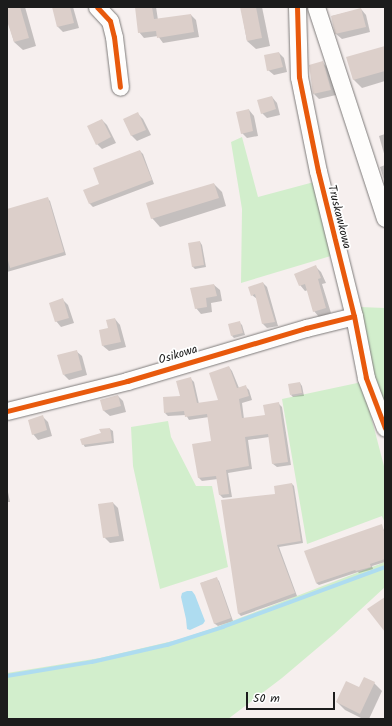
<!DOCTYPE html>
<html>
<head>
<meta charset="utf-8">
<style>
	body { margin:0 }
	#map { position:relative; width:392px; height:726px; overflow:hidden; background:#f6efee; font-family:Kalam,sans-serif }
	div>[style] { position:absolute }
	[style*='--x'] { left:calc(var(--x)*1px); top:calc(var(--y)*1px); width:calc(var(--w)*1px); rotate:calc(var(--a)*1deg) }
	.green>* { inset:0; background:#d2eecc }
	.water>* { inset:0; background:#aedcf0 }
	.shadow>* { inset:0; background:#0003 }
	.stream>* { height:3.5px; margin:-1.75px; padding:0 1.75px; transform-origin:1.75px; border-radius:1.75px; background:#aedcf0 }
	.building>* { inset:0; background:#dccfca }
	.roads { filter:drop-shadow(0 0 1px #7e7b7a) drop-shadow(0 0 1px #7e7b7a) }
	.minor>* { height:17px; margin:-8.5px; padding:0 8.5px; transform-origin:8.5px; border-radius:8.5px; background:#fefdfc }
	.cycleway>* { height:5px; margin:-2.5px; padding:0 2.5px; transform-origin:2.5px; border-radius:2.5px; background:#e8590c }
	span { translate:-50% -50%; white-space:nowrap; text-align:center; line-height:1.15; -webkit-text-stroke:3.5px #fff; paint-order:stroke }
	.street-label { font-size:12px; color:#1c1c1c }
	.frame { position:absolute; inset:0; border:8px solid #1c1c1c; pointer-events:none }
	.scale { position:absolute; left:246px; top:692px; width:89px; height:18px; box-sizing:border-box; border:2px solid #1c1c1c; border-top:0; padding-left:5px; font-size:12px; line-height:14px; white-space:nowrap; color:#1c1c1c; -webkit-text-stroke:3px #fff; paint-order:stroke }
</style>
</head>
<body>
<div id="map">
	<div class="green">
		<div style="clip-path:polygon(242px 137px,258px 197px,314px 182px,334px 255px,241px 283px,242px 209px,231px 142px)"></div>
		<div style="clip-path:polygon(360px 307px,385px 308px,385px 409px,376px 385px)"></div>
		<div style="clip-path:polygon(362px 382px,385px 470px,385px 523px,382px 516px,307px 544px,282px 399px)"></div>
		<div style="clip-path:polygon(168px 421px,171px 437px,196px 486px,212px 486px,228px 567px,160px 589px,133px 466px,131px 427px)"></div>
		<div style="clip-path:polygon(385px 562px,385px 587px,334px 634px,282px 678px,228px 719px,7px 719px,7px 673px,100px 658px,177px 640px,214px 628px)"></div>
	</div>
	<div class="water">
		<div style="clip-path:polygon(187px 591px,192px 591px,195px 595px,205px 621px,203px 624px,190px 630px,187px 629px,186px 619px,181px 597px,182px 593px)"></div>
	</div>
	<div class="shadow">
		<div style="clip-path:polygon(7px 7px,25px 7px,36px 46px,23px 50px,14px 42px,7px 17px)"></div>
		<div style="clip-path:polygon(53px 7px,73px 7px,79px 28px,63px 32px,58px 27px)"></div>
		<div style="clip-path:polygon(136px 7px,156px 7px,158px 20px,191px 15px,196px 20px,199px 37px,163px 43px,158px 36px,144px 38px,139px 32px)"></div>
		<div style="clip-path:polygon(241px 7px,262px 7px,270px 46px,256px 49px,247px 41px)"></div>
		<div style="clip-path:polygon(361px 9px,366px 15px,370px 32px,342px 39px,336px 34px,332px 16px)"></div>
		<div style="clip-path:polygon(385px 47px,385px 81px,362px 88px,354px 80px,347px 58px)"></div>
		<div style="clip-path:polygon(279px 53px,284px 58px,287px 72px,274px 75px,268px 70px)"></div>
		<div style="clip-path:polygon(323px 63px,328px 68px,336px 95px,319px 99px,314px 94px)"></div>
		<div style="clip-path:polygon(272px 97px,277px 103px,280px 115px,267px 118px,262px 113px)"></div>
		<div style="clip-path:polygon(249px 110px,254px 116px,258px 136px,247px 138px,242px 133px)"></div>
		<div style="clip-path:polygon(138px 114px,143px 119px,151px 135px,137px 141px,132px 136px,124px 120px)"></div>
		<div style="clip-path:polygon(102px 120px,107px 125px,116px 143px,102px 149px,97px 144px)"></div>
		<div style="clip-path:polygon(385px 134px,385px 157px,379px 136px)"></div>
		<div style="clip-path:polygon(140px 151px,143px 154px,154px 184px,93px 207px,90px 204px,85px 190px,100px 185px)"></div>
		<div style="clip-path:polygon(385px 165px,385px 183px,380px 167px)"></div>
		<div style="clip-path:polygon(214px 184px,222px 192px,226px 206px,160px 227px,152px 218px)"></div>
		<div style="clip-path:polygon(47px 198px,50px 201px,66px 255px,7px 272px,7px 210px)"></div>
		<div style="clip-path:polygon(200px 242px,202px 245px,206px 267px,195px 269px,192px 266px)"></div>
		<div style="clip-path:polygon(316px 267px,321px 272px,326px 283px,322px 284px,331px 313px,319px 317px,314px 311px,308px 290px,305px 291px,300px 285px)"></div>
		<div style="clip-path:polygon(263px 283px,267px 287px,278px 326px,267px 328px,263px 324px,257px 299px,252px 295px)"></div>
		<div style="clip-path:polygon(214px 285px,220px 290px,222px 301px,211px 303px,212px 312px,201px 314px,196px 308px)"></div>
		<div style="clip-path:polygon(63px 300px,68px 305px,74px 323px,61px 327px,56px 321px)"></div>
		<div style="clip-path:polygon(115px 319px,120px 325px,126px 347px,109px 351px,103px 346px,109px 329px)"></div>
		<div style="clip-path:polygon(239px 322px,242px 325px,245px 335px,234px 338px,232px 336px)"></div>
		<div style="clip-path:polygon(76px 351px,82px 356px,87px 375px,69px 380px,64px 375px)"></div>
		<div style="clip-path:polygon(229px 367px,232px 371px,239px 388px,245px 386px,249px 390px,252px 400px,242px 403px,244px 419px,266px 416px,278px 403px,282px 407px,291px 465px,277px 467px,273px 464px,269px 437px,248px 440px,252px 469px,228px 473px,232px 497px,223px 498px,220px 495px,218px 479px,202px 481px,199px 478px,193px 445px,212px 442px,209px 417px,189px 420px,186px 415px,168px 416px,165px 413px,181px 397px,190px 378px,194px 382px,199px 404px,220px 401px)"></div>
		<div style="clip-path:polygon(300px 383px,302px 386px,304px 396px,293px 397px,291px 395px)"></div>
		<div style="clip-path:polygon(118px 396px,123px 401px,126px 412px,110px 416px,104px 411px,101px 400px)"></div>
		<div style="clip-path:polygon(43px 417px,48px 422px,52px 436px,38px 440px,33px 434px)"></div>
		<div style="clip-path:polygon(110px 429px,113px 431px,114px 443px,85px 447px,83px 444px)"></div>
		<div style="clip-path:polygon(292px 484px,294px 486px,303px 543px,279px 547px,297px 596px,241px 616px,239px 614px,276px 495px)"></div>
		<div style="clip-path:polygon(7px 487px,10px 502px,7px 502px)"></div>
		<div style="clip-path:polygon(113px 503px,118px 508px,124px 541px,110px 543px,104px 537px)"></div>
		<div style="clip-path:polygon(381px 525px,385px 532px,385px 562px,372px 566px,373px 569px,359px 573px,358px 572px,319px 585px,316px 583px)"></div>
		<div style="clip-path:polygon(216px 578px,219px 581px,233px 621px,218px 626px,215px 624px,201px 583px)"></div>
		<div style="clip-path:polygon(374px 683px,382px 691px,369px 719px,363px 719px,345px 710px,337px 702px,360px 688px)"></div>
	</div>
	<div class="stream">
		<div style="--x:7;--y:676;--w:86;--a:-9.4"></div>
		<div style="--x:92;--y:662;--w:77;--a:-12.8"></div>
		<div style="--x:167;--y:645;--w:59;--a:-17.8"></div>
		<div style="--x:223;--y:627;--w:173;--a:-20.3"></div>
	</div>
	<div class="building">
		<div style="clip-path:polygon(7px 7px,20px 7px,29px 38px,14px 42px,7px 21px)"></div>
		<div style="clip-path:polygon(52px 7px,70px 7px,74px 23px,57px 27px)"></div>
		<div style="clip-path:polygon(135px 7px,152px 7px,154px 19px,191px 14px,194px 32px,157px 38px,156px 31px,138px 33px)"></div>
		<div style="clip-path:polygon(240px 7px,256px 7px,262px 38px,247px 41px)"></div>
		<div style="clip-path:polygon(361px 8px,366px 27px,335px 34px,331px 16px)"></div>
		<div style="clip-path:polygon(385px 46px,385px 71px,353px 80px,346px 57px)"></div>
		<div style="clip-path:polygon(279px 52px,283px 67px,267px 71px,264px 55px)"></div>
		<div style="clip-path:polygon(323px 61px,331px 90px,313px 94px,309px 65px)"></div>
		<div style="clip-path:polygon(272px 96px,276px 109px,261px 114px,257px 100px)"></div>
		<div style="clip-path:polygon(249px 109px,253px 131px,241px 134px,236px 112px)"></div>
		<div style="clip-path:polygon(138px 112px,146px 130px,131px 136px,123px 119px)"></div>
		<div style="clip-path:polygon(102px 119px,111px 137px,96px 145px,87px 126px)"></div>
		<div style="clip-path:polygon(140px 150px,152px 180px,89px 204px,83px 190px,99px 184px,93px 168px)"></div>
		<div style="clip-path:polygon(214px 183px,219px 198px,151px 219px,146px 203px)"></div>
		<div style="clip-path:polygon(48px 197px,64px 252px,10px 268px,7px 257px,7px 209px)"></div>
		<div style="clip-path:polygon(200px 241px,204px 265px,192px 267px,188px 243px)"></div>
		<div style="clip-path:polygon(316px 265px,321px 278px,318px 279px,326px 308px,313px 312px,305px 284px,299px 286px,294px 274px)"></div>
		<div style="clip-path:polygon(263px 282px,275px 322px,262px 324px,255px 294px,251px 296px,248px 287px)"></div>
		<div style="clip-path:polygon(214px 284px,217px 296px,206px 298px,207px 307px,195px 309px,190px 288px)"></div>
		<div style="clip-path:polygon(63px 298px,69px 318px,55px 322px,49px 303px)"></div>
		<div style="clip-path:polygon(115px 318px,121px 342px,102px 346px,99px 330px,108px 328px,106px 320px)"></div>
		<div style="clip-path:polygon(240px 321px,243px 333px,231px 336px,228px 324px)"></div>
		<div style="clip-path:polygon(77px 350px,82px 370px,63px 375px,57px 355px)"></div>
		<div style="clip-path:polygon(229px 366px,237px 388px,246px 385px,249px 396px,239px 399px,242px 418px,265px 415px,263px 405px,279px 402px,288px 462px,272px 464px,268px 434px,245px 437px,249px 466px,226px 470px,229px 494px,219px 495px,216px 476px,198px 478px,192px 444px,211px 441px,207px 414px,185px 417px,184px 411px,164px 413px,163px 397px,180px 396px,176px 381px,191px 377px,197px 403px,218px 400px,209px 373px)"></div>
		<div style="clip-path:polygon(300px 382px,302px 393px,290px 395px,288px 384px)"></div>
		<div style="clip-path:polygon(118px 395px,121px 406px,103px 411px,100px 400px)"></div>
		<div style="clip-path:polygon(43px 415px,47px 430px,32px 435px,28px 420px)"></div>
		<div style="clip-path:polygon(110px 428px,112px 441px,82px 445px,80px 439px,101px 433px,99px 429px)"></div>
		<div style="clip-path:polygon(292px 483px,301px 541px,277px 545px,295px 593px,238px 614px,221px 500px,275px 494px,274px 486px)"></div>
		<div style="clip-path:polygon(113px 502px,119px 536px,103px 538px,98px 504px)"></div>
		<div style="clip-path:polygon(382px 524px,385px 535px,385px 559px,370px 564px,371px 567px,356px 571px,355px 570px,316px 583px,304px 551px)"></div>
		<div style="clip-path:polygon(217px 577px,231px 618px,214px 624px,200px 583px)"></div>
		<div style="clip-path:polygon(385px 597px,385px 632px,367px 609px)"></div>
		<div style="clip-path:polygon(364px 677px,375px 682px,360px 714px,336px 702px,346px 681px,359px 687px)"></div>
	</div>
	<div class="roads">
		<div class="minor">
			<div style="--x:97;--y:7;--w:19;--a:47"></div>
			<div style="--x:110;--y:21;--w:16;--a:76"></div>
			<div style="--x:114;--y:37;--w:50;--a:83.2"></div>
			<div style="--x:297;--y:7;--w:70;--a:88.4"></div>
			<div style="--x:299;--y:77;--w:96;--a:78.6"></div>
			<div style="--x:318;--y:171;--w:149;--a:76.1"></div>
			<div style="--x:354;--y:316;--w:63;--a:79"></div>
			<div style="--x:366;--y:378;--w:53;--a:69.2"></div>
			<div style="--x:316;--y:7;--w:222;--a:71.9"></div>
			<div style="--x:7;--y:411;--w:124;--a:-14"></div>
			<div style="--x:127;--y:381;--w:187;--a:-16.5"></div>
			<div style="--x:306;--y:328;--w:49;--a:-14"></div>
		</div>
	</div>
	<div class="cycleway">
		<div style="--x:97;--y:7;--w:19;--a:47"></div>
		<div style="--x:110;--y:21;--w:16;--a:76"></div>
		<div style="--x:114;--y:37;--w:50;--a:83.2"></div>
		<div style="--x:297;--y:7;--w:70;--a:88.4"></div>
		<div style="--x:299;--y:77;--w:96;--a:78.6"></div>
		<div style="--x:318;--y:171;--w:149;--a:76.1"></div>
		<div style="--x:354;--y:316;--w:63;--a:79"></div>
		<div style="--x:366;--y:378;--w:53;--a:69.2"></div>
		<div style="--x:7;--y:411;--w:124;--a:-14"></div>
		<div style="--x:127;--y:381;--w:187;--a:-16.5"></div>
		<div style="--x:306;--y:328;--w:49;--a:-14"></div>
	</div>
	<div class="street-label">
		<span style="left:339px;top:217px;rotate:76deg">Truskawkowa</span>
		<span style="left:178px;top:355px;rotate:-17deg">Osikowa</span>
	</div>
	<div class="frame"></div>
	<div class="scale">50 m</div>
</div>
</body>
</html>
